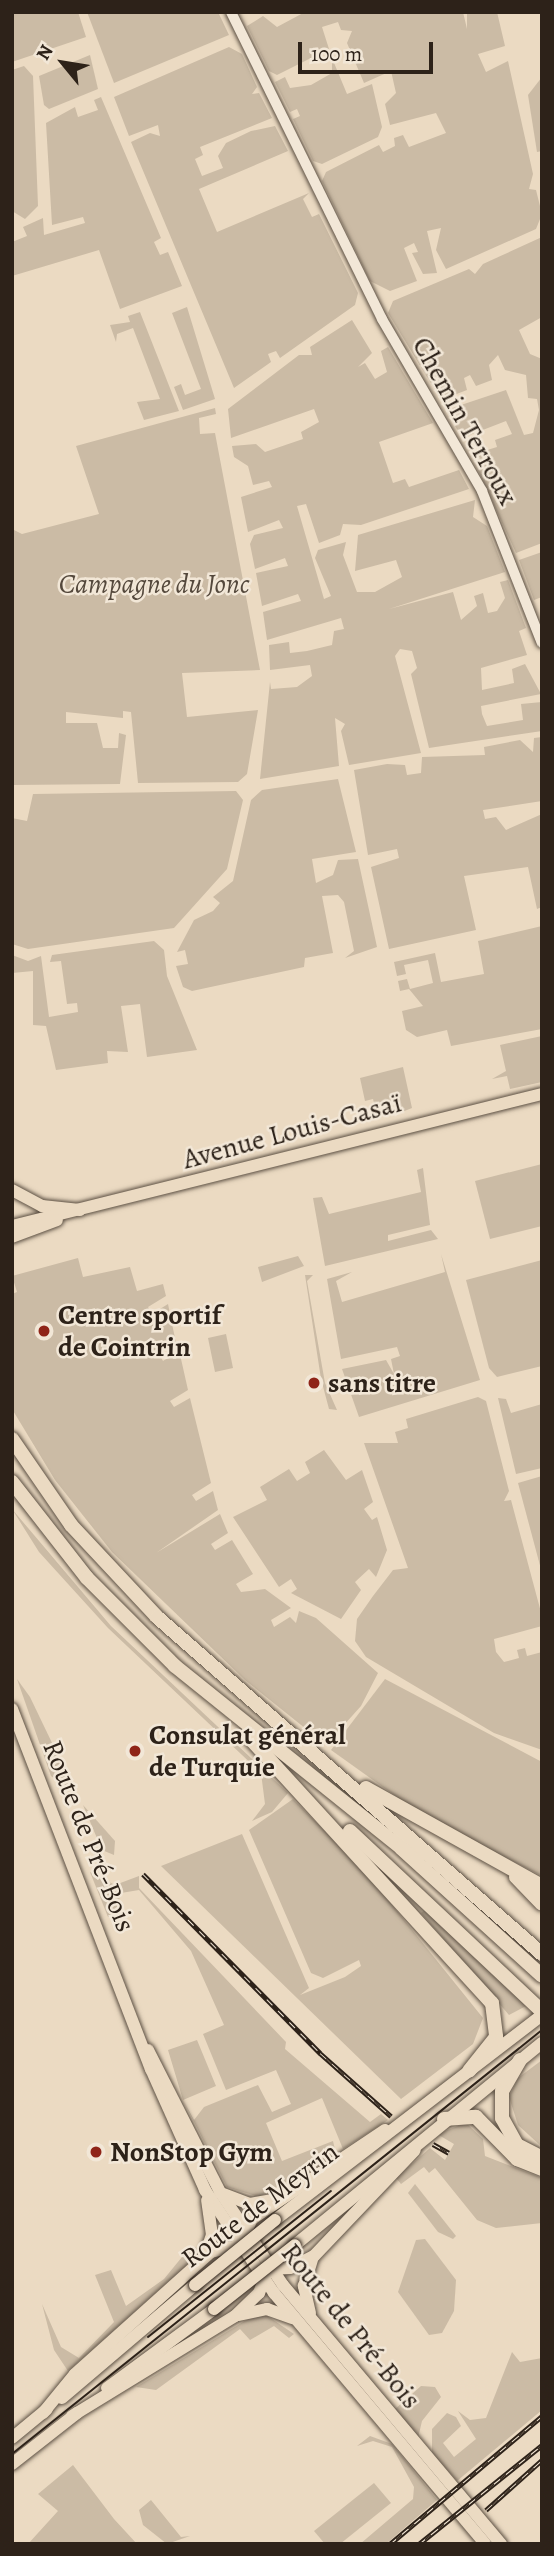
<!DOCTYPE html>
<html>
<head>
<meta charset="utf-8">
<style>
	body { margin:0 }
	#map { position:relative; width:554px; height:2556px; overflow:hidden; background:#ebdac2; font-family:Alegreya,serif }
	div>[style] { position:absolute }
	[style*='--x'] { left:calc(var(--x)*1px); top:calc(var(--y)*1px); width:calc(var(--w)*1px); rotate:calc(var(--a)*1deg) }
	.green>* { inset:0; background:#cbbba5 }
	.roads { filter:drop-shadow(0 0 2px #5c5043) drop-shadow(0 0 2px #5c5043) }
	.tertiary>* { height:10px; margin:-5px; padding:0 5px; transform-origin:5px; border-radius:5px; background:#f2e7d7 }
	.primary>* { height:12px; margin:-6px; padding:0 6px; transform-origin:6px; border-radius:6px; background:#ebdac2 }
	.motorway>* { height:14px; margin:-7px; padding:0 7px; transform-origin:7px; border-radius:7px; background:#ebdac2 }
	.tram>* { height:2px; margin:-1px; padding:0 1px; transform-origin:1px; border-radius:1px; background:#2d2219 }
	.rail>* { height:5px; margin-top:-2.5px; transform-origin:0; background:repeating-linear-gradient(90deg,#f2e7d7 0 8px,#2d2219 0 16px); box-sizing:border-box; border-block:2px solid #2d2219 }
	.bridges { filter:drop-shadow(0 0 2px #2d2219) drop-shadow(0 0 2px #2d2219) }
	.primary-bridge>* { height:12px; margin:-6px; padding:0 6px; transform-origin:6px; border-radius:6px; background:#ebdac2 }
	.dots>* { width:19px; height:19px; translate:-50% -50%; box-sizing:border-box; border:4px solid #f2e7d7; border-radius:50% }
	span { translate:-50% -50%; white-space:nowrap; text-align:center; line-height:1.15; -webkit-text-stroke:5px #f2e7d7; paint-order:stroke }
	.street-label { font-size:28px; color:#2d2219 }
	.park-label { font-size:28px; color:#54483c; font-style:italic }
	.poi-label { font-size:28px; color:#2d2219; font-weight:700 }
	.left { translate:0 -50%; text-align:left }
	.frame { position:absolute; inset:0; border:14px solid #2d2219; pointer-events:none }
	.north { position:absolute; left:28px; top:28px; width:70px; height:70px; -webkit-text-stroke:5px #f2e7d7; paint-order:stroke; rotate:300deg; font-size:19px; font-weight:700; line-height:28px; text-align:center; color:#2d2219 }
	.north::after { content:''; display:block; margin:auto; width:24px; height:32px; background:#2d2219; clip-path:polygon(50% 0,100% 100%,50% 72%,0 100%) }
	.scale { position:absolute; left:298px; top:42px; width:135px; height:32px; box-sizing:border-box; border:4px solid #2d2219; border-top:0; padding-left:9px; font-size:21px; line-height:24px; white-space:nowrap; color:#2d2219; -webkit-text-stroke:5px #f2e7d7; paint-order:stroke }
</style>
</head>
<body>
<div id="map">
	<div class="green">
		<div style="clip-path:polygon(12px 12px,78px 12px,86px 37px,12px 62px)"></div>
		<div style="clip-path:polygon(87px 12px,218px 12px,229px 35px,114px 83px)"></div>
		<div style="clip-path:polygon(305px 12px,463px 12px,467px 29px,467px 12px,497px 12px,505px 46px,478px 54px,486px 72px,508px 61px,533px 174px,529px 189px,536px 190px,542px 214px,536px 229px,446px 269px,436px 250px,441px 228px,427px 231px,437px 273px,423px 274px,412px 253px,418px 252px,414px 243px,404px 248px,417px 281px,390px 291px,370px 281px,322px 181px,326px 172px,379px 145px,383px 152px,395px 146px,394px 138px,403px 135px,409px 147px,446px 133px,436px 113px,390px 125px,385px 104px,396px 93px,391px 71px,364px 83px,347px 43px,352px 31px,341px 30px,338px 22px,322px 27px,329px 49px,277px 75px,269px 71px,247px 26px,263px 16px,277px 27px)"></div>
		<div style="clip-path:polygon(229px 47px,242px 54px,257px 87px,252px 94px,259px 93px,272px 118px,200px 147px,203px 155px,195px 159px,202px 176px,223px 168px,218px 156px,226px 143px,251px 131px,275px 126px,288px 151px,199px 189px,217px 232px,309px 193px,303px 199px,312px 217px,319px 214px,358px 293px,355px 305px,280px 358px,276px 351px,268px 354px,271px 362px,234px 388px,131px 142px,150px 133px,160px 136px,158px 125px,129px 136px,114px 97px)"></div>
		<div style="clip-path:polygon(90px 55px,98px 89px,49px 109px,44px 105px,39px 76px)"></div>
		<div style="clip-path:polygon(332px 58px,347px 94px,372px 84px,382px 127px,378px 137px,322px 164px,313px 161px,293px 119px,300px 116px,297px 109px,290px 112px,275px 82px,285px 77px,290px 88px,311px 85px,332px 73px)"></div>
		<div style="clip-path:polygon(24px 66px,33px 76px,38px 206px,25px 219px,12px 211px,12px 70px)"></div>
		<div style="clip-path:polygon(542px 77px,542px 151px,537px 152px,528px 95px)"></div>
		<div style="clip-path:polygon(101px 97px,161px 238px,154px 242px,160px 255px,168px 252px,182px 286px,120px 309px,99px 250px,12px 276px,12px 242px,27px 236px,23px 227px,43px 218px,44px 235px,85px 223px,83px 217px,52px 225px,46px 123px,75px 107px,78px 117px,98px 110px,94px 100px)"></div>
		<div style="clip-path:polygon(542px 237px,542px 317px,519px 330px,530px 354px,542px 359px,542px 543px,516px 553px,471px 455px,497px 447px,495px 440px,512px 434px,506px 421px,462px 438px,446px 410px,506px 390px,524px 435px,533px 433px,539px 410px,537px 399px,528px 398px,526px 375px,505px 370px,498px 355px,489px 365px,492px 380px,476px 386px,470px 375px,464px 378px,467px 390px,441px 400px,388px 313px,393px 301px,469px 269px,475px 274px,483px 264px)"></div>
		<div style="clip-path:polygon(187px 307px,215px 399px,183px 410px,174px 387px,181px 384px,185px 395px,201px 389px,172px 313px)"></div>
		<div style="clip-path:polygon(140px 312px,179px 411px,144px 420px,137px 402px,160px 399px,133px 328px,117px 334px,116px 342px,110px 325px,130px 322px,128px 316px)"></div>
		<div style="clip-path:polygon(352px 320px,372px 353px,358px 367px,365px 363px,375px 379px,387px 372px,381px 351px,388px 347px,433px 423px,379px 442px,393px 483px,405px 479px,409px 487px,459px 470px,469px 489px,361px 525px,343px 524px,340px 535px,319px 543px,306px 504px,297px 506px,324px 599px,331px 596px,315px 558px,318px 550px,346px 542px,343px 555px,357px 592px,375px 592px,402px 577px,396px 560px,355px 571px,358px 535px,475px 500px,473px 517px,487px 526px,505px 572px,389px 609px,453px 592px,461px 620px,477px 606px,474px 596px,483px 593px,488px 613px,497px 611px,505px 598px,500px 582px,508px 580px,526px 628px,519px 631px,527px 655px,481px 668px,482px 690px,514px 683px,512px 669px,525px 664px,541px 694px,481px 706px,482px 714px,487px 726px,523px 720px,521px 704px,542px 702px,542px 731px,429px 748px,411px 674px,417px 668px,412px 651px,400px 649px,395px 656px,421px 753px,349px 765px,341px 731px,345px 724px,335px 718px,339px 766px,260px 779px,270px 682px,271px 689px,297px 687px,312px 676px,310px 665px,270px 670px,269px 645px,289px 642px,290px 653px,307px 651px,332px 645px,334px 631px,344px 629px,341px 618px,267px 640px,263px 612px,301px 601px,298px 594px,262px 606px,256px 573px,288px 566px,285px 558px,255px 569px,250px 544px,254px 535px,283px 528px,279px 520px,248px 532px,241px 497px,272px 487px,269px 481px,253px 485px,248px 466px,234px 457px,232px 446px,256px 444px,265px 452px,303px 439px,301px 432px,319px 422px,314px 409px,231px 438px,228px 409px,299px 355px,312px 355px,310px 347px)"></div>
		<div style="clip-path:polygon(215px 408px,216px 414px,199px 418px,200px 434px,215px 433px,260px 670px,182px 673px,187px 717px,258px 710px,247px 774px,238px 782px,138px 783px,131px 712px,123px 711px,123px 718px,66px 712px,66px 723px,97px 723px,103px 748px,118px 748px,119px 733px,126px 735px,120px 784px,12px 785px,12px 529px,22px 534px,99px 514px,76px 446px)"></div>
		<div style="clip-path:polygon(542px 552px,542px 597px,534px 600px,519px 560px)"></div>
		<div style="clip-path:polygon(542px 737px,542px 801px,483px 810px,485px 819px,496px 817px,506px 830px,542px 814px,542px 907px,537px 909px,528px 867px,464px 876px,476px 930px,389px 949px,371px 867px,399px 858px,397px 849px,368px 855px,354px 770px,387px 764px,405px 765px,407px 775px,421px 773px,422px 757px,485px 755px,484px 747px,520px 740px,533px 752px,534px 738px)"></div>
		<div style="clip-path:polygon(338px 779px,356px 852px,312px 859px,316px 883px,333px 875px,338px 860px,358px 859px,377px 947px,345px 958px,354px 951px,344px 902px,338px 895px,322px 896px,333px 953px,305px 958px,304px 967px,192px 991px,183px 987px,176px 966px,188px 964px,185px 950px,177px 952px,194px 920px,213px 911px,220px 903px,213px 897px,233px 881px,251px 800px,262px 790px)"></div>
		<div style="clip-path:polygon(236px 791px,243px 800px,227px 869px,174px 928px,28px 949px,12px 944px,12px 818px,27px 821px,33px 794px)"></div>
		<div style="clip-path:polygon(542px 926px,542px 1029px,451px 1046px,447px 1030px,417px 1037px,406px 1030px,402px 1011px,423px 1006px,409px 989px,400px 991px,398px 981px,407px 979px,410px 989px,433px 983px,428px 960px,404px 965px,406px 974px,397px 976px,394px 962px,435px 953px,441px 982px,484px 974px,478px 941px)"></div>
		<div style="clip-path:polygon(154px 941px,164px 950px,167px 976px,197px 1050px,147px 1057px,140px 1004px,121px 1006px,128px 1052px,107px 1051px,108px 1063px,56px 1070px,46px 1026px,33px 1025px,33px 971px,12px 973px,12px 955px,28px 961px,41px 956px,49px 1017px,78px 1012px,77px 1003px,67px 1004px,61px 961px,50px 962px,52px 955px)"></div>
		<div style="clip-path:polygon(542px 1036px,542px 1082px,510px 1089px,507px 1076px,492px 1079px,506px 1071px,500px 1045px)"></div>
		<div style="clip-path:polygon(403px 1067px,412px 1108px,402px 1112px,399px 1102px,375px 1107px,373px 1099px,365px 1101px,360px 1078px)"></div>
		<div style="clip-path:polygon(542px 1164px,542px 1226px,490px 1239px,475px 1181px)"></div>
		<div style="clip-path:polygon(423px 1168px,430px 1225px,388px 1235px,388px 1241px,431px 1230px,438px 1239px,325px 1266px,313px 1198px,322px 1197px,329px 1214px,421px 1192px,417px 1170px)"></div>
		<div style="clip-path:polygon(441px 1254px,480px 1380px,359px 1417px,342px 1369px,386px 1360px,394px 1374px,391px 1359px,400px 1356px,397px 1347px,341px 1359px,327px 1279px,352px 1272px,336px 1281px,342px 1302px,445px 1272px)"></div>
		<div style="clip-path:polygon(298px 1256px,304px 1266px,262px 1282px,258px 1267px)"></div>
		<div style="clip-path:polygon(78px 1258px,83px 1277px,130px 1267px,137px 1291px,163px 1284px,166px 1296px,148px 1307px,152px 1314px,168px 1304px,176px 1343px,159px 1354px,163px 1361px,179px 1350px,188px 1390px,170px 1401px,174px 1407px,190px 1398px,211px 1483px,192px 1495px,196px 1501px,213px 1491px,218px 1510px,156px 1553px,220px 1514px,228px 1533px,211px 1544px,215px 1550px,232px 1540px,253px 1574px,236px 1584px,241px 1592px,265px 1589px,291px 1608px,271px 1620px,274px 1627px,290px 1617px,296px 1623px,299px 1611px,316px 1618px,378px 1673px,361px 1706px,326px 1745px,245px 1680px,112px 1552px,55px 1480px,12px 1409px,12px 1294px,17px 1292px,12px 1276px)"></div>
		<div style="clip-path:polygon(542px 1260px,542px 1366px,497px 1377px,489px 1368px,466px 1280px)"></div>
		<div style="clip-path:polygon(305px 1275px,313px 1275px,307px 1281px,325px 1383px,337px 1410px,329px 1409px,321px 1379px)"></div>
		<div style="clip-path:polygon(226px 1334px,233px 1368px,215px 1372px,208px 1338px)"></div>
		<div style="clip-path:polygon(478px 1397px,486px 1401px,509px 1491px,504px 1501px,511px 1500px,542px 1616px,542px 1626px,494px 1639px,496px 1652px,504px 1662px,519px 1658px,517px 1650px,525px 1648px,527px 1656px,542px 1652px,542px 1750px,494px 1733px,366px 1657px,355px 1641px,357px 1619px,373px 1596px,393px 1570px,408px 1568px,364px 1443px,398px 1443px,395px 1432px,408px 1428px,406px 1419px)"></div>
		<div style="clip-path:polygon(498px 1398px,506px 1399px,511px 1413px,542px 1404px,542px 1468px,516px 1474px)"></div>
		<div style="clip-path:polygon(324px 1450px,346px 1480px,362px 1470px,373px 1502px,364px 1509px,372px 1520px,377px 1517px,387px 1550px,376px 1577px,369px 1569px,355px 1582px,361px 1590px,341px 1619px,291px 1593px,297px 1589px,291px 1579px,279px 1587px,233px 1517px,267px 1500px,260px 1487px,289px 1469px,297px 1481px,310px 1473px,305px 1462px)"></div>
		<div style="clip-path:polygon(542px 1476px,542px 1573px,518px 1483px)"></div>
		<div style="clip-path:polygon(12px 1509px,111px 1626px,288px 1793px,272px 1812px,252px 1821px,265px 1804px,261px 1773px,108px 1628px,39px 1552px)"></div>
		<div style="clip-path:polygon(17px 1679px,30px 1697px,77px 1795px,51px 1776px)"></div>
		<div style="clip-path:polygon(385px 1679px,542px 1762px,542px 1876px,422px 1815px,331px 1750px)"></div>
		<div style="clip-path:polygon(293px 1799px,368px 1875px,483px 2018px,473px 2044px,401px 2099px,161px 1866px,242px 1834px,309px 1988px,300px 1995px,345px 1977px,361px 1966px,359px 1960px,323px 1978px,311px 1973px,249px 1830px)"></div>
		<div style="clip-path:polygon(83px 1805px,115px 1841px,114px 1855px,102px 1850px)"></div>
		<div style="clip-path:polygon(90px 1872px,115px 1885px,139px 1876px,139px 1888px,286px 2042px,285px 2049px,370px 2122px,381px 2114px,388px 2120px,343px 2149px,322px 2098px,266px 2123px,282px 2161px,333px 2141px,336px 2154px,259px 2197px,227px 2187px,183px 2100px,168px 2050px,197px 2040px,216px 2086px,183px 2100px,194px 2120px,204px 2107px,258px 2085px,272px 2112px,291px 2104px,276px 2070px,226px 2090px,203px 2034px,224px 2025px,191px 1951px,139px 1890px,121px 1893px,115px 1915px,108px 1917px)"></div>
		<div style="clip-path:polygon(425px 1910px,512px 1991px,526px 2006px,509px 2015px,421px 1913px)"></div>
		<div style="clip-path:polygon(542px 2060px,542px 2147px,518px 2125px,509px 2097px,518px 2078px)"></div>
		<div style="clip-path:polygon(466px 2123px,483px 2139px,485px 2156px,542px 2178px,542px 2223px,496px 2228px,477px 2220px,435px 2168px,429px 2173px,424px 2167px,401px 2184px,396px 2178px,430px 2148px,445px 2160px,454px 2144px,437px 2134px)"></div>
		<div style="clip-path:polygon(415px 2184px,456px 2236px,453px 2239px,438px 2232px,408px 2193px)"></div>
		<div style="clip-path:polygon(425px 2239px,456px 2280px,454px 2311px,442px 2333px,429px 2335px,398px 2292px,416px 2240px)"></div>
		<div style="clip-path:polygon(191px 2246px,201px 2249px,197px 2256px,68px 2371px,54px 2350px,42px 2304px,61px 2347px,79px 2358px,114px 2322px,95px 2275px,111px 2270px,126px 2306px,164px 2279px)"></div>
		<div style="clip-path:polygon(266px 2315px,294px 2334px,289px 2338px,274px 2326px,250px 2340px,240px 2329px,156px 2390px,136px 2387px,248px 2319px)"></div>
		<div style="clip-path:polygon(512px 2352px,520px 2362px,542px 2358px,542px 2410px,457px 2481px,432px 2453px,432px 2429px,447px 2413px,456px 2417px,461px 2426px,443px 2443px,454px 2457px,476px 2439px,458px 2411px,470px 2420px,486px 2418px)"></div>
		<div style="clip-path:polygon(421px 2386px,435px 2387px,441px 2397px,422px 2421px,418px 2438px,394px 2410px)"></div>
		<div style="clip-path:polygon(370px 2436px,392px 2444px,437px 2500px,386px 2544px,360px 2544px,413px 2499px,414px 2487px,392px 2447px,373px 2441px,357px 2446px)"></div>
		<div style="clip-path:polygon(73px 2465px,114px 2519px,137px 2544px,28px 2544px,58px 2511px,38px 2494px)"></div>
		<div style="clip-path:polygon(374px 2483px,391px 2503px,340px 2544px,325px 2544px,314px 2531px)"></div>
		<div style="clip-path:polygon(151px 2500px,181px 2537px,190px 2536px,167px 2544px,143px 2525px,139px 2510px)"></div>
	</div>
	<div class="roads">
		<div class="tertiary">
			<div style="--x:231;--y:12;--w:342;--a:63.8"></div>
			<div style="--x:382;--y:319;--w:199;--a:59.8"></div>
			<div style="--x:482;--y:491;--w:163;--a:68.5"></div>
		</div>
		<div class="primary">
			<div style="--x:12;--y:1190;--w:34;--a:28"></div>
			<div style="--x:42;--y:1206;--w:38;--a:6"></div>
			<div style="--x:12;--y:1226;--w:546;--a:-13.99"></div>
			<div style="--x:12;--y:1237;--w:48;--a:-20.7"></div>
			<div style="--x:12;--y:1709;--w:386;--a:68.9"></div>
			<div style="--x:151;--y:2069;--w:133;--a:65.9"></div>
			<div style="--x:205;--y:2190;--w:124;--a:56.2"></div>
			<div style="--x:274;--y:2293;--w:328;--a:49.9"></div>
			<div style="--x:148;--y:2050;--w:159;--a:63.1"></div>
			<div style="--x:220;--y:2192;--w:112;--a:55.9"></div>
			<div style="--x:283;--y:2285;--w:339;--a:49.9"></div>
			<div style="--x:221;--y:2193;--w:31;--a:21"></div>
			<div style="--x:250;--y:2204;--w:23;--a:-10"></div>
			<div style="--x:275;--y:2220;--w:337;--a:-37.5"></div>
			<div style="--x:243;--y:2238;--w:21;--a:-65"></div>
			<div style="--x:252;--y:2219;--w:160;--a:-33.8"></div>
			<div style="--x:295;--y:2245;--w:319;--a:-39.3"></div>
			<div style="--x:204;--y:2257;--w:23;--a:-70"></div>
			<div style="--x:212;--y:2235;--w:35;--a:-98"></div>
			<div style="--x:269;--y:2269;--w:21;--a:-3"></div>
			<div style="--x:290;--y:2268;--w:27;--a:-27"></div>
			<div style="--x:314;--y:2256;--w:146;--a:-46.4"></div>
			<div style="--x:310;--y:2313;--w:28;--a:-103"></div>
			<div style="--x:304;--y:2286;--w:30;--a:-73"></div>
			<div style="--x:239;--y:2315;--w:29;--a:-12"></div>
			<div style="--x:267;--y:2309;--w:27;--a:20"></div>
			<div style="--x:107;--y:2388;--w:133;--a:-36.4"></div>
			<div style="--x:62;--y:2398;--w:175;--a:-40.4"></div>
			<div style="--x:43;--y:2413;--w:50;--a:-50.6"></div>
			<div style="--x:75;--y:2374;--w:183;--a:-41.9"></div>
			<div style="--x:211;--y:2252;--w:35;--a:-13"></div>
			<div style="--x:72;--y:2416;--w:191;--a:-31.5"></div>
			<div style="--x:235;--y:2316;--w:33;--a:-44"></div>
			<div style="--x:259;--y:2293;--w:19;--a:-69"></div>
			<div style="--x:12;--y:2438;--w:45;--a:-39.6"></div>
			<div style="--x:12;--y:2464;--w:83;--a:-38.1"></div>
		</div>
		<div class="motorway">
			<div style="--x:12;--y:1439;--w:104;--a:55.5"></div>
			<div style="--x:71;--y:1525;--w:126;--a:46.9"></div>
			<div style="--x:157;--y:1617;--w:512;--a:41.2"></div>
			<div style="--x:12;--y:1482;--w:122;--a:52"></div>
			<div style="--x:87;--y:1578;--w:124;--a:45"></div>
			<div style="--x:175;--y:1666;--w:290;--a:38.8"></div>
			<div style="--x:401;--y:1848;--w:190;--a:42.2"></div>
			<div style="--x:247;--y:1735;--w:363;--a:47.6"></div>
			<div style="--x:492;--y:2003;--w:34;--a:83"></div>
			<div style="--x:496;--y:2037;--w:43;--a:128.5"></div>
			<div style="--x:366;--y:1788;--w:201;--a:29.1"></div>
			<div style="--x:350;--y:1831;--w:263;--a:43.2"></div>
			<div style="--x:516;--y:1877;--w:37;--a:46"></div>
			<div style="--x:520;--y:2060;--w:36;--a:120"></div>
			<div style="--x:502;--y:2091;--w:27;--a:90"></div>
			<div style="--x:502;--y:2118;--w:31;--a:61"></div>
			<div style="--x:517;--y:2145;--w:28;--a:27"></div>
			<div style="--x:444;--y:2119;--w:32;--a:-4"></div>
			<div style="--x:476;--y:2117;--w:59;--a:45.7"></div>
			<div style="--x:517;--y:2159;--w:27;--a:22"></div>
		</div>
	</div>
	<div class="tram">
		<div style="--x:148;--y:2337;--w:234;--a:-38.6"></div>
		<div style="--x:12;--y:2454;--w:679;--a:-38.66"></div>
	</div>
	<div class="rail">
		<div style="--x:143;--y:1874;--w:252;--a:45.3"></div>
		<div style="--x:320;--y:2053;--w:95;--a:41.6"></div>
		<div style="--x:433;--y:2144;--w:18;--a:29"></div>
		<div style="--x:486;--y:2510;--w:75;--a:-41.8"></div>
		<div style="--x:390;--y:2544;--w:199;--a:-40.1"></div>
		<div style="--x:419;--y:2544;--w:158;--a:-38.8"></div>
	</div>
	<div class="bridges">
		<div class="primary-bridge">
			<div style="--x:195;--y:2285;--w:103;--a:-39.1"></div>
			<div style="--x:214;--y:2309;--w:103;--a:-38.3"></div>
		</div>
	</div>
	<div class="dots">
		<div style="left:44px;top:1331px;background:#8f2418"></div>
		<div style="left:314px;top:1383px;background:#8f2418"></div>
		<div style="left:135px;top:1751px;background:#8f2418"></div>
		<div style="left:96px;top:2152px;background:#8f2418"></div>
	</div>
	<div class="street-label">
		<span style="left:465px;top:421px;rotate:61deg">Chemin Terroux</span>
		<span style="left:292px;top:1131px;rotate:-15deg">Avenue Louis-Casaï</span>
		<span style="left:89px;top:1836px;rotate:68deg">Route de Pré-Bois</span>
		<span style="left:260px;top:2205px;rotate:-37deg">Route de Meyrin</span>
		<span style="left:351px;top:2326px;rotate:51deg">Route de Pré-Bois</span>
	</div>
	<div class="park-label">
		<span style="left:154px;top:584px">Campagne du Jonc</span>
	</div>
	<div class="poi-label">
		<span class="left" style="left:58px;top:1331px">Centre sportif<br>de Cointrin</span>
		<span class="left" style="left:328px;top:1383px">sans titre</span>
		<span class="left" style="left:149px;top:1751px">Consulat général<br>de Turquie</span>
		<span class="left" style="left:110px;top:2152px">NonStop Gym</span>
	</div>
	<div class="frame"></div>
	<div class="north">N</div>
	<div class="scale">100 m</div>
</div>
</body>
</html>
